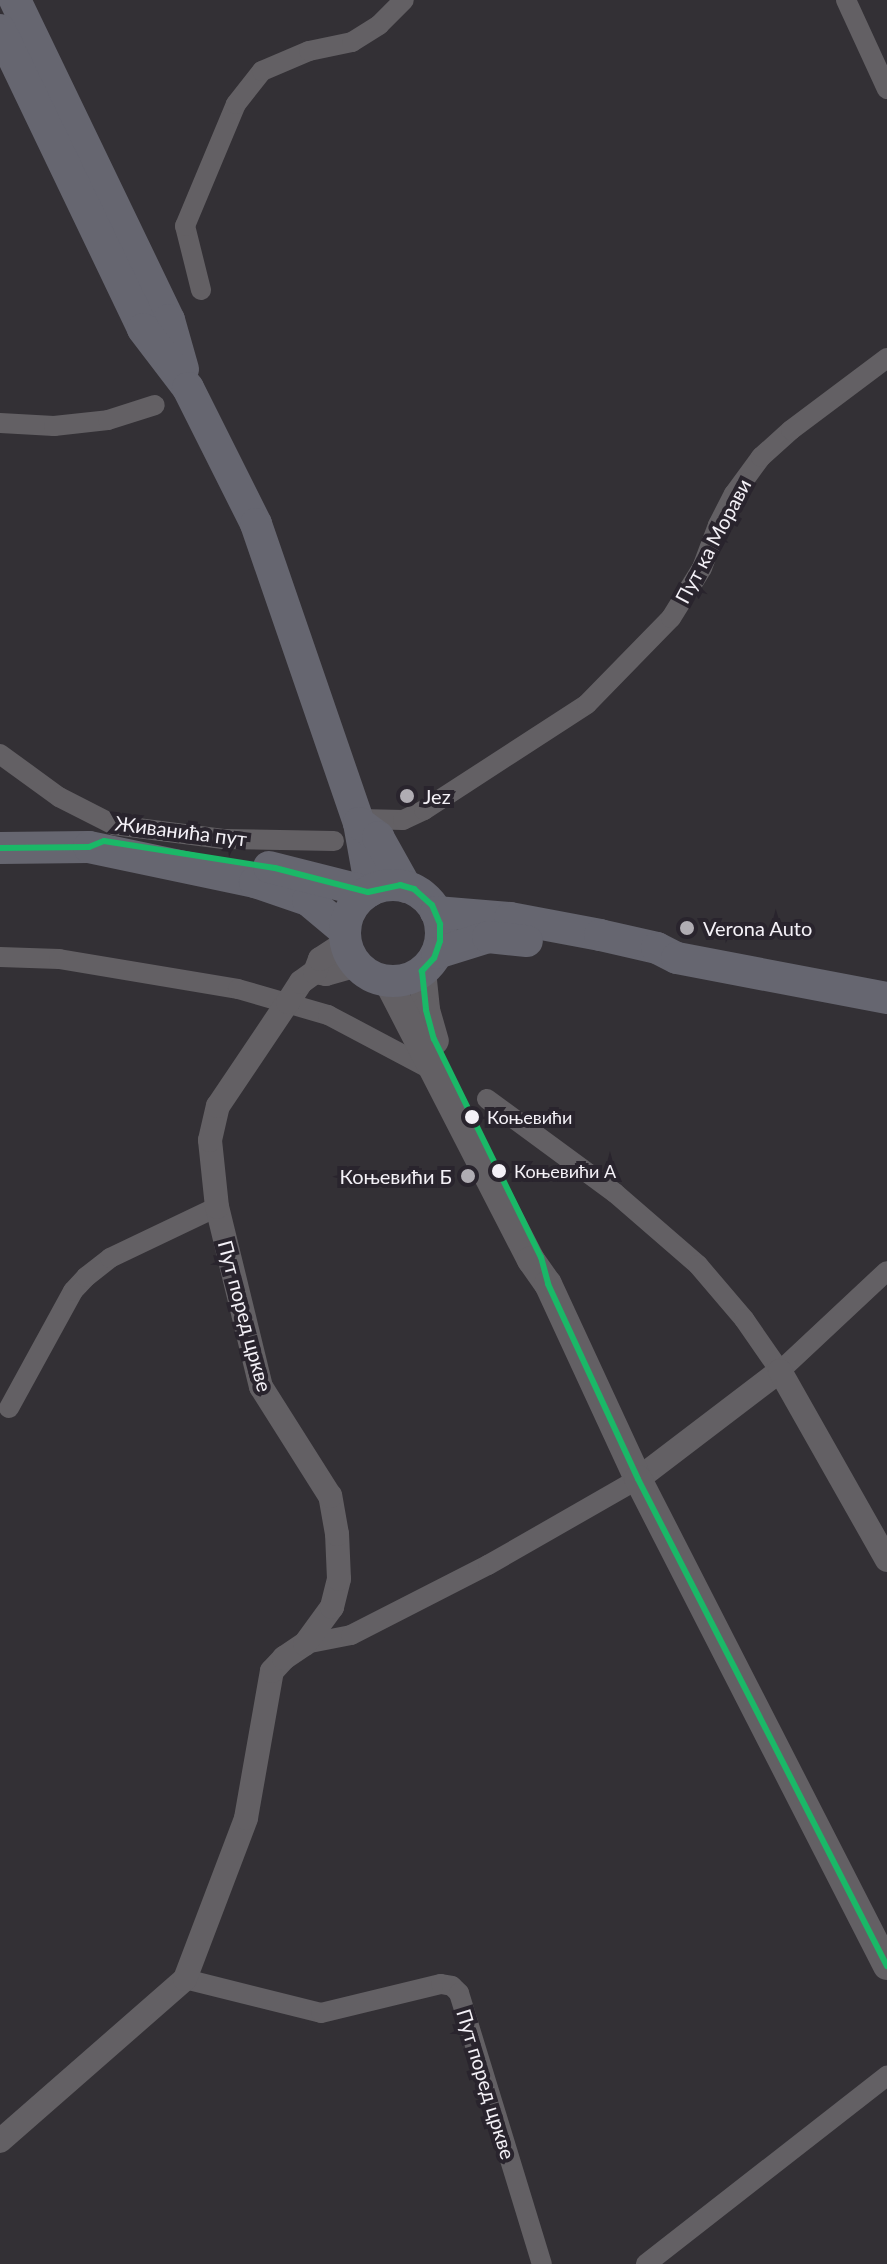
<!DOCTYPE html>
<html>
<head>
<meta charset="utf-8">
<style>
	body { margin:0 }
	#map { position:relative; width:887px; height:2264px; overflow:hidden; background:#333035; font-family:Lato,sans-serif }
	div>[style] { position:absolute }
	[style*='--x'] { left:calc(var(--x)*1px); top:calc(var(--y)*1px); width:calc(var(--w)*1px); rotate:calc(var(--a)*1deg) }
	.minor>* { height:20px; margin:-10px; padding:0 10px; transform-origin:10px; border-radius:10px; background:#636064 }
	.tertiary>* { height:24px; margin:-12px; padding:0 12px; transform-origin:12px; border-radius:12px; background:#636064 }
	.secondary>* { height:28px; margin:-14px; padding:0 14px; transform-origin:14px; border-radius:14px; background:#636064 }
	.primary>* { height:32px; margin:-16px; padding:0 16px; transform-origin:16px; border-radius:16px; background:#666670 }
	.primary>.ring { margin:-16px; padding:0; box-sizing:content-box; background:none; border:32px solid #666670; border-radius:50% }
	.bus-1>* { height:6px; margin:-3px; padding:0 3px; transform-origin:3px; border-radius:3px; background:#1ab867 }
	.dots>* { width:22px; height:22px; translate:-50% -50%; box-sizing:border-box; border:4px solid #29242d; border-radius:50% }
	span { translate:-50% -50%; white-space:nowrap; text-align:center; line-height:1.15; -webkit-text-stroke:8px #29242d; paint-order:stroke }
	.bus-label { font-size:18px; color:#f4f1f7 }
	.left { translate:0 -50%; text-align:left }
	.street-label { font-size:20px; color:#f4f1f7 }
	.poi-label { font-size:20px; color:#f4f1f7 }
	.right { translate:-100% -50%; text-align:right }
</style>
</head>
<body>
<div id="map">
	<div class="minor">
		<div style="--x:846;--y:0;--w:98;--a:65.3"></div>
		<div style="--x:201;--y:290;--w:66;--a:-104"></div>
		<div style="--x:185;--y:226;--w:132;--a:-67.3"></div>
		<div style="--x:236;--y:104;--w:42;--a:-51.8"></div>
		<div style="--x:262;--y:71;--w:51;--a:-23.1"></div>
		<div style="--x:309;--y:51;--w:44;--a:-11.8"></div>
		<div style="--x:352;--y:42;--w:32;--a:-32"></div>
		<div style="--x:379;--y:25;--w:35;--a:-45"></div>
		<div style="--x:0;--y:423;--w:54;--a:3.2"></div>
		<div style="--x:54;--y:426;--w:54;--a:-6.3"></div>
		<div style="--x:108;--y:420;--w:49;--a:-17.7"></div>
		<div style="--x:0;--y:754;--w:73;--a:36.1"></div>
		<div style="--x:59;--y:797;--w:62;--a:27"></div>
		<div style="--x:114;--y:825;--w:110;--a:7.3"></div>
		<div style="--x:223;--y:839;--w:111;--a:1"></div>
		<div style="--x:360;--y:819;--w:43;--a:1.3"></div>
		<div style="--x:403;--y:820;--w:23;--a:-25"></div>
		<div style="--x:424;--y:810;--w:194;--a:-33"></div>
		<div style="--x:587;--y:704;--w:120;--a:-45.7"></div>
		<div style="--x:671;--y:618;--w:59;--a:-58.2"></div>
		<div style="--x:702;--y:568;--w:46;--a:-69.6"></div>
		<div style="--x:718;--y:525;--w:35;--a:-63"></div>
		<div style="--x:734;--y:494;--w:46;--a:-53.9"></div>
		<div style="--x:761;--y:457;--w:40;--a:-42"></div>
		<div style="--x:791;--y:430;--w:120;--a:-36.9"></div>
		<div style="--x:0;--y:957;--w:59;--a:1.9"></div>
		<div style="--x:59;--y:959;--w:181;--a:9.5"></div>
		<div style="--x:238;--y:989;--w:94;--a:16.1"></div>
		<div style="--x:328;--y:1015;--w:118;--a:27.9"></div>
		<div style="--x:487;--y:1099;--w:159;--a:36.3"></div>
		<div style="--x:615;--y:1193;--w:110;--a:40.9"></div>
		<div style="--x:698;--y:1265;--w:71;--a:49.6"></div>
		<div style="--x:744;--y:1319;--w:63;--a:55.3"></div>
		<div style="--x:780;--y:1371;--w:146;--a:-43.1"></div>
		<div style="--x:9;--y:1408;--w:133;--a:-61.3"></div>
		<div style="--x:73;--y:1291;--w:19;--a:-47"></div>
		<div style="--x:86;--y:1277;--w:31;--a:-38"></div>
		<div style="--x:110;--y:1258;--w:119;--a:-25.5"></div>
		<div style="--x:305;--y:1644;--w:47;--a:-11.1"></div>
		<div style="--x:351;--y:1635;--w:154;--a:-27.1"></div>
		<div style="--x:488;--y:1565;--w:173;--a:-29.8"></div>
		<div style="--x:185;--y:1979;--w:140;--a:14"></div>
		<div style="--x:321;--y:2013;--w:123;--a:-13.6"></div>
		<div style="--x:441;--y:1984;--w:11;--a:10"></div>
		<div style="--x:452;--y:1986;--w:10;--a:45"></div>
		<div style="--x:459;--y:1993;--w:283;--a:73"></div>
		<div style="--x:646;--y:2264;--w:306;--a:-38"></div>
	</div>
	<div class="tertiary">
		<div style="--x:315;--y:972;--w:11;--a:10"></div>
		<div style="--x:326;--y:974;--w:33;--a:-16"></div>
		<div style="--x:638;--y:1479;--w:178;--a:-37.3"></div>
		<div style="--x:780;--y:1371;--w:217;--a:60.5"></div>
		<div style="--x:0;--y:2141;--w:246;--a:-41.2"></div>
		<div style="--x:185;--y:1979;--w:172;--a:-69.2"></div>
		<div style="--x:246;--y:1818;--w:149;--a:-80"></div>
		<div style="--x:272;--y:1671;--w:18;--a:-47"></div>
		<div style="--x:284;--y:1658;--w:25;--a:-34"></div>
		<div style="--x:305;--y:1644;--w:46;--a:-53.9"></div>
		<div style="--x:332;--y:1607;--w:29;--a:-76"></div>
		<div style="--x:339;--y:1579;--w:45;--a:-92.5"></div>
		<div style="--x:337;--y:1534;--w:39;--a:-100"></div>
		<div style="--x:330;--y:1496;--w:129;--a:-122.3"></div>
		<div style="--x:261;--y:1387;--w:185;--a:-103.7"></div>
		<div style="--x:217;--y:1207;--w:67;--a:-96"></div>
		<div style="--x:210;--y:1140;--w:35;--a:-77"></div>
		<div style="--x:218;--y:1106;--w:125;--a:-56.1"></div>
		<div style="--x:288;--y:1002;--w:24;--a:-57"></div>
		<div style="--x:301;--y:982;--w:17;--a:-36"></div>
		<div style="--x:315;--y:972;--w:14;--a:-69"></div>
		<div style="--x:320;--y:959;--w:31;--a:-33"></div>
	</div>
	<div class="secondary">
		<div style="--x:422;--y:971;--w:39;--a:84"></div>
		<div style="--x:426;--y:1010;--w:32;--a:74"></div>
		<div style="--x:387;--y:980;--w:315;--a:62.8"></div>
		<div style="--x:531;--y:1260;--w:29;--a:55"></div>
		<div style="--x:548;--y:1284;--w:215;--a:65.2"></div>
		<div style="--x:638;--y:1479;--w:547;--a:62.92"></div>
	</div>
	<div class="primary">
		<div style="--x:15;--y:0;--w:355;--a:64.3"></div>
		<div style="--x:169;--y:320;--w:51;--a:74.1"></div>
		<div style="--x:0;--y:30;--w:331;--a:64.4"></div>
		<div style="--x:143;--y:329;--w:74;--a:52.7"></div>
		<div style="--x:188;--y:388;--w:152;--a:63.4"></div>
		<div style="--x:256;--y:524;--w:316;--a:71"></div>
		<div style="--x:359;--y:823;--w:68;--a:79.8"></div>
		<div style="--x:359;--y:823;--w:24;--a:36"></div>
		<div style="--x:378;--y:837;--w:57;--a:60.8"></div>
		<div style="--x:0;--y:848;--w:89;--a:-0.6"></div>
		<div style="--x:89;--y:847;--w:170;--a:11.9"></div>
		<div style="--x:255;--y:882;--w:56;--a:18.8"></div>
		<div style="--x:308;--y:900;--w:48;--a:40"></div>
		<div style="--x:269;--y:867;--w:102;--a:14.2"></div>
		<div class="ring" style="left:345px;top:885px;width:64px;height:64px"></div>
		<div style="--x:436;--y:912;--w:74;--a:4.6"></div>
		<div style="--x:510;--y:918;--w:92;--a:10.7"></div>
		<div style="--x:600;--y:935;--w:58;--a:12.8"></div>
		<div style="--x:657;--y:948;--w:22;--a:27"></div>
		<div style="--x:677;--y:958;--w:214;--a:10.8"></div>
		<div style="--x:437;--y:953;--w:53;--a:-17.4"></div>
		<div style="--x:488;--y:937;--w:39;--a:6"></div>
	</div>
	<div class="bus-1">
		<div style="--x:0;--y:848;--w:89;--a:-0.6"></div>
		<div style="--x:89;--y:847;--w:16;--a:-22"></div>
		<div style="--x:104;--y:841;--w:173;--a:9"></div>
		<div style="--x:275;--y:868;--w:96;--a:14.5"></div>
		<div style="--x:368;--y:892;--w:33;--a:-12"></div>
		<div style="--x:400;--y:885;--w:15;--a:16"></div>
		<div style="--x:414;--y:889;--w:24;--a:42"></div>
		<div style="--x:432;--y:905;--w:21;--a:67"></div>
		<div style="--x:440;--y:924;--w:17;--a:90"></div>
		<div style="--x:440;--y:941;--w:18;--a:109"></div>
		<div style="--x:434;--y:958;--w:18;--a:133"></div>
		<div style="--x:422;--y:971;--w:39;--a:84"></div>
		<div style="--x:426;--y:1010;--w:30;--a:75"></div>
		<div style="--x:434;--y:1039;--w:243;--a:63.9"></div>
		<div style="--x:541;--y:1257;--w:28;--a:75"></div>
		<div style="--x:548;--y:1284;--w:215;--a:65.2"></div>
		<div style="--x:638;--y:1479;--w:547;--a:62.92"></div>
	</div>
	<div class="dots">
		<div style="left:407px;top:796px;background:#b0adb3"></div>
		<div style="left:687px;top:928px;background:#b0adb3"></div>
		<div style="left:472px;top:1117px;background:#f4f1f7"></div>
		<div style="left:499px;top:1171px;background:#f4f1f7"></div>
		<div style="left:468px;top:1176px;background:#b0adb3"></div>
	</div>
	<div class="bus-label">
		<span class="left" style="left:487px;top:1117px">Коњевићи</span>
		<span class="left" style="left:514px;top:1171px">Коњевићи А</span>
	</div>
	<div class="street-label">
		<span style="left:713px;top:541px;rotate:-62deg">Пут ка Морави</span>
		<span style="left:181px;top:831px;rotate:7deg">Живанића пут</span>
		<span style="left:245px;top:1316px;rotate:75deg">Пут поред цркве</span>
		<span style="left:486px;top:2084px;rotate:73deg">Пут поред цркве</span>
	</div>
	<div class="poi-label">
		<span class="left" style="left:423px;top:796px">Jez</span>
		<span class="left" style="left:703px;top:928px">Verona Auto</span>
		<span class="right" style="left:452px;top:1176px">Коњевићи Б</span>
	</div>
</div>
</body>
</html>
